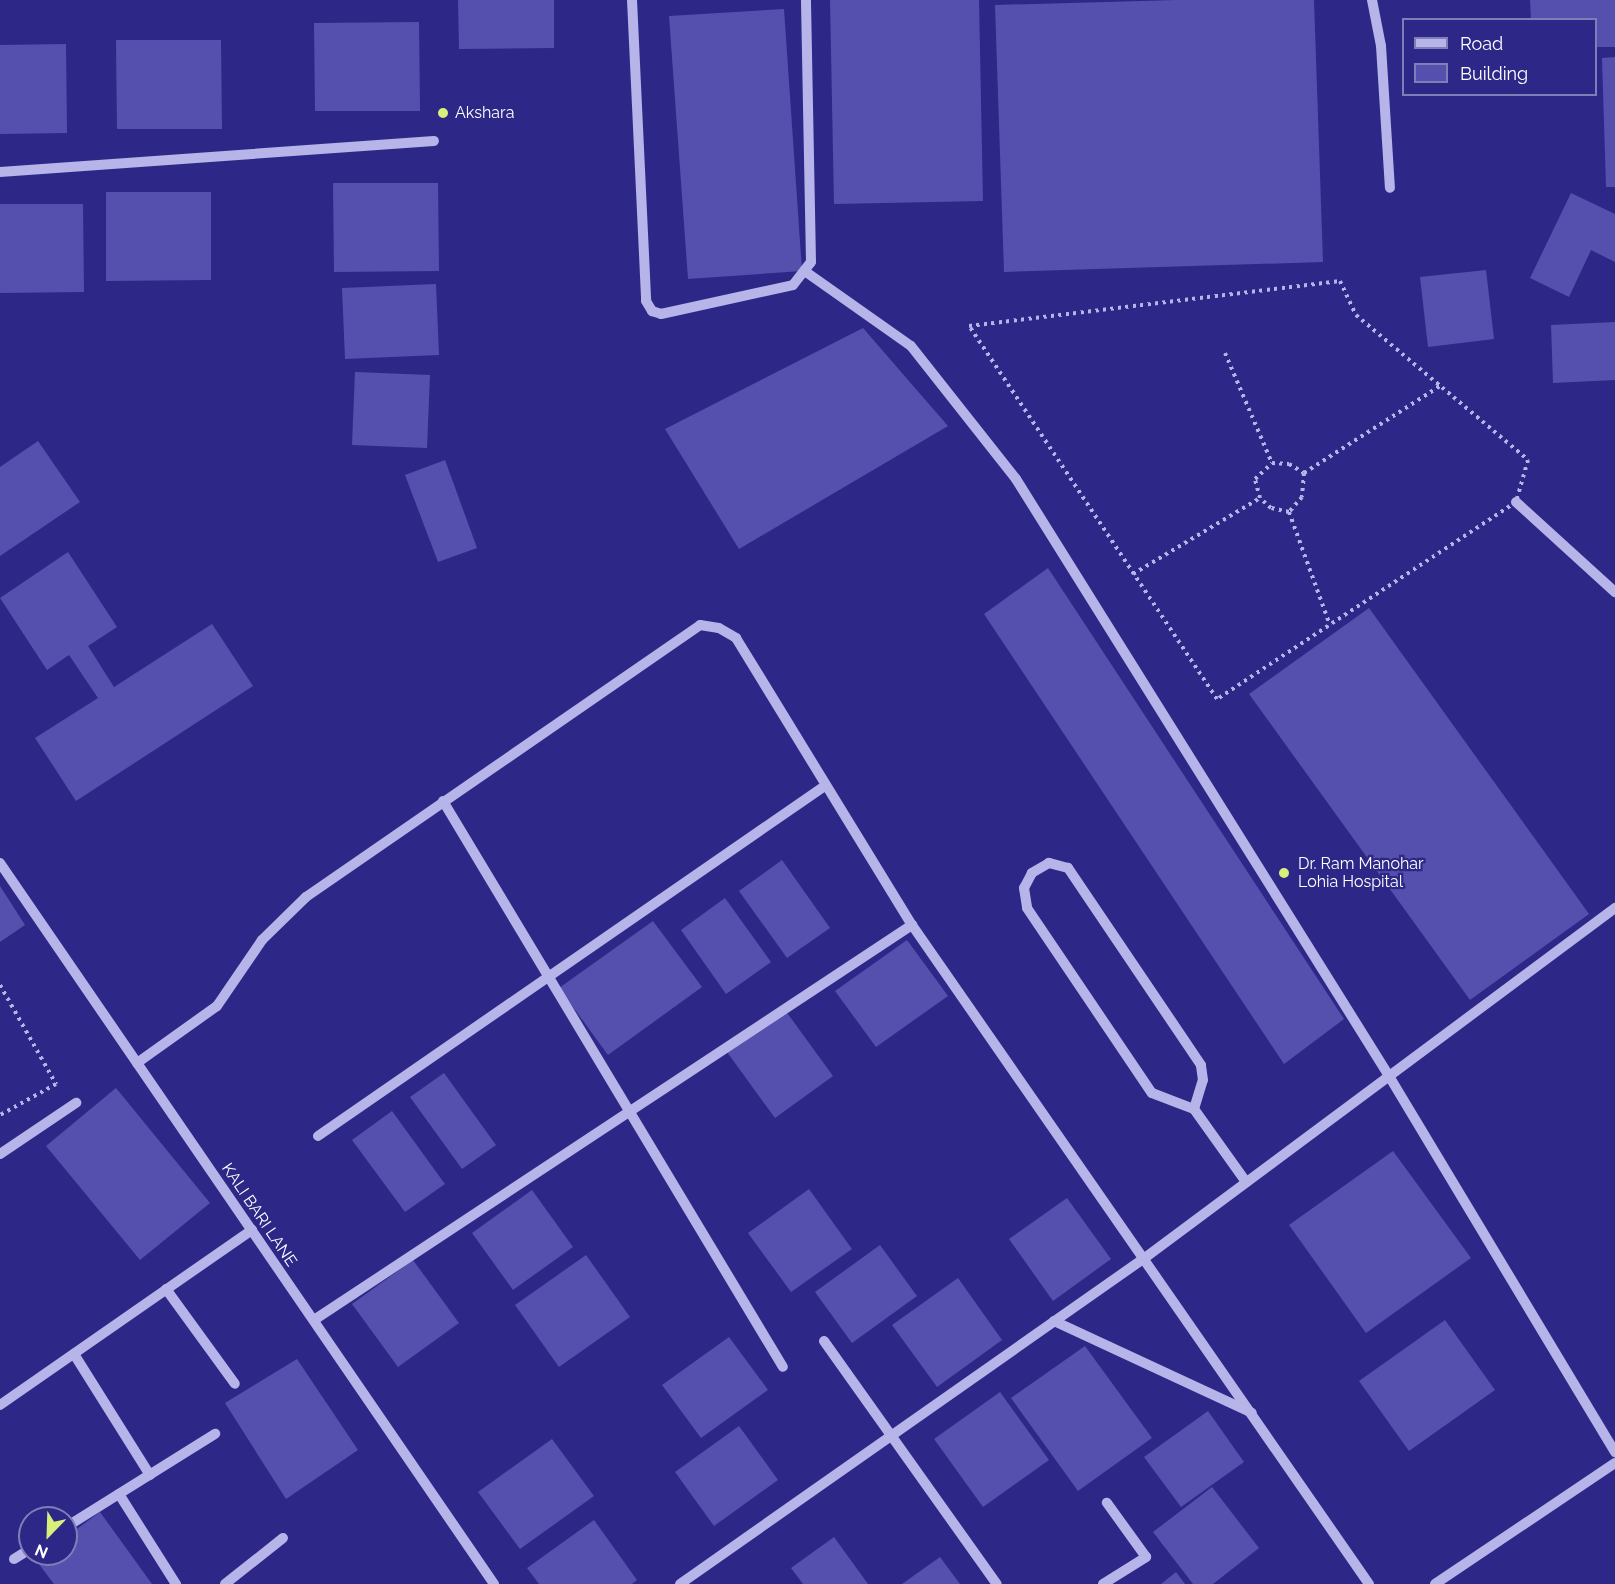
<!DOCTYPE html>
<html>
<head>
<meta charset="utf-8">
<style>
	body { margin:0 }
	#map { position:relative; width:1615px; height:1584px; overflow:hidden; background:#2d2887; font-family:Raleway,sans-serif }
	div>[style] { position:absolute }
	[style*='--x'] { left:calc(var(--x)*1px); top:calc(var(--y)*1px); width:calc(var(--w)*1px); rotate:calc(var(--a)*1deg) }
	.building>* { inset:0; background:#5550ae }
	.path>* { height:4px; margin-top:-2px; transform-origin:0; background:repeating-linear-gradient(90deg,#b6b4e8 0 3px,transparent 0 7.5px) }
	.minor>* { height:10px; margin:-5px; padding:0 5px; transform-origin:5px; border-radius:5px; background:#b6b4e8 }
	.dots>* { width:16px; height:16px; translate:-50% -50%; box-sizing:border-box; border:3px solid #2d2887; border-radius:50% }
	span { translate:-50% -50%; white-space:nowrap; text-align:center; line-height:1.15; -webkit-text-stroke:4.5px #2d2887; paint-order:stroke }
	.poi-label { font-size:16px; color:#fff }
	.left { translate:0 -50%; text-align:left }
	.street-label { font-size:16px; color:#fff }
	.legend { position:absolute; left:1402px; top:18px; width:195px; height:78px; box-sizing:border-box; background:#2d2887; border:2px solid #817eb7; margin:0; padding:8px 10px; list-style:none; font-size:18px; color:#fff }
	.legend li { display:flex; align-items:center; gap:12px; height:30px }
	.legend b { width:30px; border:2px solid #817eb7 }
	.north { position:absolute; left:18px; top:1506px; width:60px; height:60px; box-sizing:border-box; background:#2d2887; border:2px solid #817eb7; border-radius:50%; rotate:203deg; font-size:16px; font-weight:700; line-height:24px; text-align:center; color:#fff }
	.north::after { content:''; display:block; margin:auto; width:21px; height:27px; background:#d8f07a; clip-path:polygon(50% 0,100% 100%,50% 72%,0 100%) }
</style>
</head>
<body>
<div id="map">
	<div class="building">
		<div style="clip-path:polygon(458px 0,554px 0,554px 48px,459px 49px)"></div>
		<div style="clip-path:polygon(830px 0,979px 0,983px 201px,834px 204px)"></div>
		<div style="clip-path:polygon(1177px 0,1314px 0,1323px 262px,1004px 272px,995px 5px)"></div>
		<div style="clip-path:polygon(1530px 0,1615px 0,1615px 47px,1596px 47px,1596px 20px,1531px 20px)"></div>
		<div style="clip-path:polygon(784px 9px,802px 271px,688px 279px,669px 16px)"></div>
		<div style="clip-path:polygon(419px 22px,420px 111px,315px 111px,314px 23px)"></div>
		<div style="clip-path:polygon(116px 40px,221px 40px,222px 129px,117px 129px)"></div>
		<div style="clip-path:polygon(66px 44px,67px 133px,0 134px,0 45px)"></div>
		<div style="clip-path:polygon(1615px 57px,1615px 187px,1606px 187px,1602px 58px)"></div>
		<div style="clip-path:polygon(333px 183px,438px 183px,439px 271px,334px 272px)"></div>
		<div style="clip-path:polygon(106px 192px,211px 192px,211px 280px,106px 281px)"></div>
		<div style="clip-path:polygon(1571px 193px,1615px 214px,1615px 262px,1591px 250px,1569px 297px,1530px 278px)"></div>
		<div style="clip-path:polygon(0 204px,83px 204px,84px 292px,0 293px)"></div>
		<div style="clip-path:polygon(1486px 270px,1494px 339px,1428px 347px,1420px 277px)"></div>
		<div style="clip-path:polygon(436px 284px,439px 355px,345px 359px,342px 288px)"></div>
		<div style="clip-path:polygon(1615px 322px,1615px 380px,1553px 383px,1551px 325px)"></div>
		<div style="clip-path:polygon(863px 328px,948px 426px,739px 549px,665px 429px)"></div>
		<div style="clip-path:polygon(355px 372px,430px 375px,427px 448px,352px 445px)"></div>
		<div style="clip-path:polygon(38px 441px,80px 502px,0 556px,0 467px)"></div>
		<div style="clip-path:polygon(445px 460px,477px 548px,438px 562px,405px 475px)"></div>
		<div style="clip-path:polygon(68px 552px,117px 627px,88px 646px,114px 687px,212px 624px,253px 686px,76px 801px,35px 738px,98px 698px,69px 655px,47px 670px,0 598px)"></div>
		<div style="clip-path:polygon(1048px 568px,1344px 1019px,1284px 1064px,984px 614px)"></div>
		<div style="clip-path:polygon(1369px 608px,1589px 914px,1470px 1000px,1249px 694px)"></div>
		<div style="clip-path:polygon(782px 860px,830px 928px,787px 958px,739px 891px)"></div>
		<div style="clip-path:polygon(0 886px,25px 925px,0 942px)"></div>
		<div style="clip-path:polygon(725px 898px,771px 962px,726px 994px,681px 930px)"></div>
		<div style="clip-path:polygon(653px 921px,702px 987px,608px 1055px,559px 988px)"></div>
		<div style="clip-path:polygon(907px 940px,948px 996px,876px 1047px,835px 991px)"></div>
		<div style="clip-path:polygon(785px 1010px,833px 1076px,775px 1118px,727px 1052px)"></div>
		<div style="clip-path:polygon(444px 1073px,496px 1145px,462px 1169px,410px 1097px)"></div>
		<div style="clip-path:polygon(116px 1088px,210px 1203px,140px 1260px,46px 1146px)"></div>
		<div style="clip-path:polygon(392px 1111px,445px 1184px,405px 1212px,352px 1140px)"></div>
		<div style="clip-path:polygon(1393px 1151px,1471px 1258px,1366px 1333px,1289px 1225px)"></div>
		<div style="clip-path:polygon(809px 1189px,852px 1249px,791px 1292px,748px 1233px)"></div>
		<div style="clip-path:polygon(532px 1190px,573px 1247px,513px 1290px,472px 1233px)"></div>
		<div style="clip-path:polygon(1067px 1198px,1111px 1259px,1053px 1301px,1009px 1239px)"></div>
		<div style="clip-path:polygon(880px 1245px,917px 1296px,852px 1343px,815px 1292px)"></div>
		<div style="clip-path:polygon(586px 1255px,630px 1317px,559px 1367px,515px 1305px)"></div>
		<div style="clip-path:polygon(413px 1260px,459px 1323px,398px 1367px,352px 1304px)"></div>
		<div style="clip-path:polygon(958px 1278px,1002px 1340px,937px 1387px,892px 1325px)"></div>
		<div style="clip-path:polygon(1445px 1320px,1495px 1390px,1409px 1451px,1359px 1381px)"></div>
		<div style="clip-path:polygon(729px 1337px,768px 1390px,701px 1438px,662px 1385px)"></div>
		<div style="clip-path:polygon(1085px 1346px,1152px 1438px,1078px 1491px,1011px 1398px)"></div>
		<div style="clip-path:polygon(297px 1359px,358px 1450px,286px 1499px,225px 1403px)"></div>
		<div style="clip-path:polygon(1000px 1392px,1049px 1460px,983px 1507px,934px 1439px)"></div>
		<div style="clip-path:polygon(1208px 1411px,1244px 1462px,1181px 1507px,1144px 1457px)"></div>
		<div style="clip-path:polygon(739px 1426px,778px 1480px,714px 1526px,675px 1472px)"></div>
		<div style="clip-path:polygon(552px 1439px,594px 1496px,520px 1549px,478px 1492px)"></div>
		<div style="clip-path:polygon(1212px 1487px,1259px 1548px,1213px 1584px,1193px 1584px,1153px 1532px)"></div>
		<div style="clip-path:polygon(100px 1512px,152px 1584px,54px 1584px,35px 1559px,43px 1554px,66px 1554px,66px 1537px)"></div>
		<div style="clip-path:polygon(594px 1520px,637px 1580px,632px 1584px,539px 1584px,527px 1568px)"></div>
		<div style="clip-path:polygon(834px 1537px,868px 1584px,803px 1584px,791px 1568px)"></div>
		<div style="clip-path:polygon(940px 1557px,960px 1584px,902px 1584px)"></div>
		<div style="clip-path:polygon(1176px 1572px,1185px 1584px,1161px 1584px)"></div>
	</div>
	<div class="path">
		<div style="--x:1340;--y:281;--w:38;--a:65"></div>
		<div style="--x:1356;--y:315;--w:225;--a:40.1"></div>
		<div style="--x:1528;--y:460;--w:44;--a:105.9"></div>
		<div style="--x:1516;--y:502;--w:358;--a:146.6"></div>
		<div style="--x:1217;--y:699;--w:448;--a:-123.6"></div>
		<div style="--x:969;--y:326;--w:374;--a:-6.9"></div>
		<div style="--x:1225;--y:353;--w:120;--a:66.9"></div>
		<div style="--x:1272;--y:463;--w:17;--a:3"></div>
		<div style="--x:1289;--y:464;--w:17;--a:31"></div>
		<div style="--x:1304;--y:473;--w:24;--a:95"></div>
		<div style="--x:1302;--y:497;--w:20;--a:131"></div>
		<div style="--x:1289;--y:512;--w:18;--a:-167"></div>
		<div style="--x:1271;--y:508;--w:15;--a:-138"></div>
		<div style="--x:1260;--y:498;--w:20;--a:-105"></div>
		<div style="--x:1255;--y:479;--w:23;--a:-43"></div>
		<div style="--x:1304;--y:473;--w:161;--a:-32.6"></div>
		<div style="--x:1289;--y:512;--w:120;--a:70.1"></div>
		<div style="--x:1133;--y:574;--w:148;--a:-30.9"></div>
		<div style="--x:0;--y:985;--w:114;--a:60.5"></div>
		<div style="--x:56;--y:1084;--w:64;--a:151"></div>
	</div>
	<div class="minor">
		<div style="--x:632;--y:0;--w:301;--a:87.3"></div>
		<div style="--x:646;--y:301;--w:12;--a:59"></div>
		<div style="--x:652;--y:311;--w:9;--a:18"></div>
		<div style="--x:661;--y:314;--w:135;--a:-12.4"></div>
		<div style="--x:793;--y:285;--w:29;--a:-52"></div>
		<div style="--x:811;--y:262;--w:262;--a:-91.1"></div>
		<div style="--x:1372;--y:0;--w:47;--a:78.9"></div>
		<div style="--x:1381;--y:46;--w:142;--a:86.4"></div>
		<div style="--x:0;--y:172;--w:435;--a:-4.1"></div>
		<div style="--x:806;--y:272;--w:128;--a:35.2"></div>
		<div style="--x:911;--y:346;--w:169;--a:51.7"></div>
		<div style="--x:1016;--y:479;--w:704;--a:58"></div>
		<div style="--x:1389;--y:1076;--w:439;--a:59"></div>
		<div style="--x:1516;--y:502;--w:134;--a:42.3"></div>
		<div style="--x:443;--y:801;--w:660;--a:59.01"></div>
		<div style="--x:0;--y:863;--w:874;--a:55.58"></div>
		<div style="--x:137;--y:1063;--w:98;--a:-35.5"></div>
		<div style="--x:217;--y:1006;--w:80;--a:-55.7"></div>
		<div style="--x:262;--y:940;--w:62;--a:-44.3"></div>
		<div style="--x:306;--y:897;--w:479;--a:-34.6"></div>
		<div style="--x:700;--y:625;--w:19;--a:9"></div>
		<div style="--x:719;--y:628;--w:20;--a:30"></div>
		<div style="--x:736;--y:638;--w:337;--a:58.5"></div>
		<div style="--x:912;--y:925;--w:802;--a:55.26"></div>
		<div style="--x:1194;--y:1109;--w:30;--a:-73"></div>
		<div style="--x:1203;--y:1080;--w:15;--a:-98"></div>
		<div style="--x:1201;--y:1065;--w:238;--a:-124"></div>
		<div style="--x:1068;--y:868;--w:20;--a:-165"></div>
		<div style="--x:1049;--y:863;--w:20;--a:150"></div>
		<div style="--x:1032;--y:873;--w:17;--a:118"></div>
		<div style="--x:1024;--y:888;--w:20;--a:81"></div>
		<div style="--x:1027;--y:908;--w:223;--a:56"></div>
		<div style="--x:1152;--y:1093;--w:45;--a:20.9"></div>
		<div style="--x:1194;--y:1109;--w:90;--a:54.5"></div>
		<div style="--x:318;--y:1136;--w:617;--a:-34.64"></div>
		<div style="--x:0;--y:1154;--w:92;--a:-33.9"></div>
		<div style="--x:166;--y:1289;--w:117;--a:54"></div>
		<div style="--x:314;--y:1320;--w:717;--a:-33.45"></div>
		<div style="--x:1054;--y:1321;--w:218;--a:24.9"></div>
		<div style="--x:824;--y:1341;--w:298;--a:54.6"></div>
		<div style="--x:74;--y:1354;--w:143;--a:57.9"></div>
		<div style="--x:0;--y:1405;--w:307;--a:-34.8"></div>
		<div style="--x:119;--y:1494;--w:107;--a:57.7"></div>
		<div style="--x:66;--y:1527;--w:176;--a:-32"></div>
		<div style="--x:14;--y:1559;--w:19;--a:-32"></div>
		<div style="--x:225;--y:1584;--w:74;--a:-38.4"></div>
		<div style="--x:680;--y:1584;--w:569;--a:-35.06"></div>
		<div style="--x:1146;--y:1257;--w:585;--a:-36.65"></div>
		<div style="--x:1103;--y:1584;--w:51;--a:-32.1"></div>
		<div style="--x:1146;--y:1557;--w:67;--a:-125.8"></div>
		<div style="--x:1435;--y:1584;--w:217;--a:-33.9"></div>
	</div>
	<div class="dots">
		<div style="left:443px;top:113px;background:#d8f07a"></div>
		<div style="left:1284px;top:873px;background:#d8f07a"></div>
	</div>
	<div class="poi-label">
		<span class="left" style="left:455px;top:113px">Akshara</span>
		<span class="left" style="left:1298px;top:873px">Dr. Ram Manohar<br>Lohia Hospital</span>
	</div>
	<div class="street-label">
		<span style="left:259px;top:1215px;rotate:56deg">KALI BARI LANE</span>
	</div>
	<ul class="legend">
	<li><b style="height:8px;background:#b6b4e8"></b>Road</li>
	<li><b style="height:16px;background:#5550ae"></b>Building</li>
	</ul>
	<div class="north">N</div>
</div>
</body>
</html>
